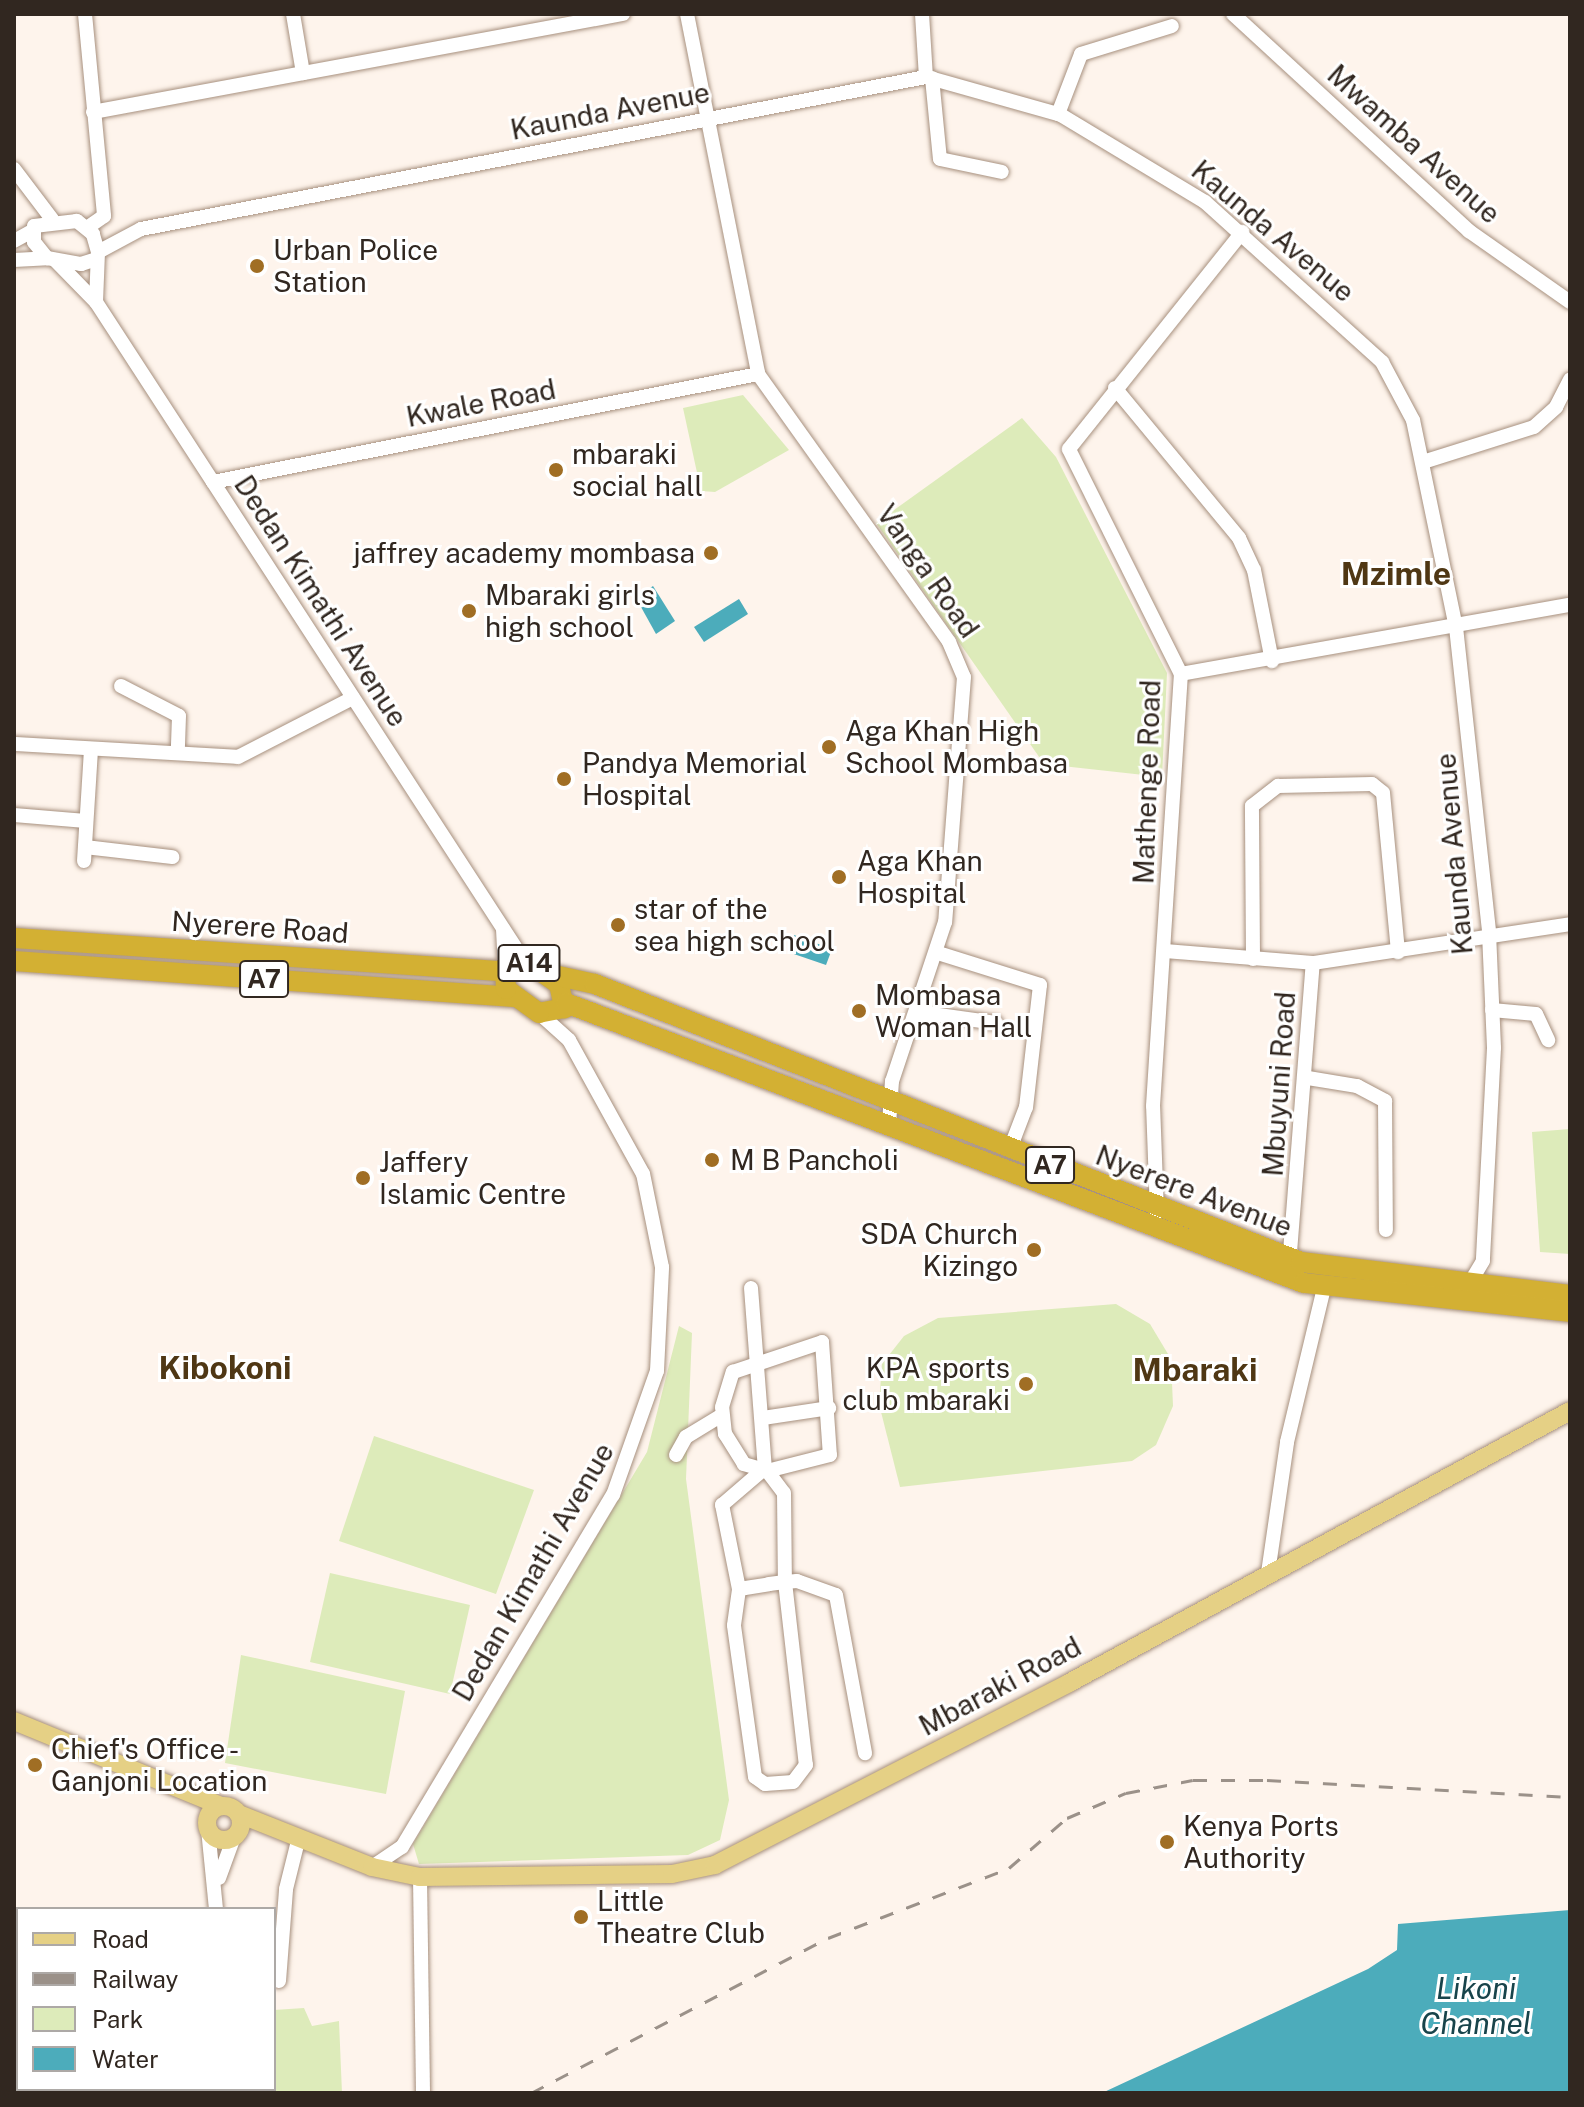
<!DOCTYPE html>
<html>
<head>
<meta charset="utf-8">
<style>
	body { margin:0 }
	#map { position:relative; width:1584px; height:2107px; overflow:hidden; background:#fef4ec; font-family:"Public Sans",sans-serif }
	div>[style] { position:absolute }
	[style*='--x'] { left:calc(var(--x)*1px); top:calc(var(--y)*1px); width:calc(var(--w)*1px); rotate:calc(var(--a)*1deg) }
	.green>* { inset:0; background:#ddebba }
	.water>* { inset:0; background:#4cacbb }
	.roads { filter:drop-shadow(0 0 2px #a7907e) drop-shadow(0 0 2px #a7907e) }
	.minor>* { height:14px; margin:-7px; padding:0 7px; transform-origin:7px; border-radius:7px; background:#fff }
	.major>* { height:18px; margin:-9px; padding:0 9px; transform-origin:9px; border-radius:9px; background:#e5d085 }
	.major>.ring { margin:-9px; padding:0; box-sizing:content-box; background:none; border:18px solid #e5d085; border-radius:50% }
	.highway>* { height:20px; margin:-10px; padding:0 10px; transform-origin:10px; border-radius:10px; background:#d3b033 }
	.rail>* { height:3px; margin-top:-1.5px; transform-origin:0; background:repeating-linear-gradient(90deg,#9b9189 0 14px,transparent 0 28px) }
	.dots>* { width:22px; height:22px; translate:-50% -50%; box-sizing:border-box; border:4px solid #fff; border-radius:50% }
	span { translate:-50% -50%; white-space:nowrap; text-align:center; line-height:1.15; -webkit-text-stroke:6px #fff; paint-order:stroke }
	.shield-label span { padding:2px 6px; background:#fff; border:2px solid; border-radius:6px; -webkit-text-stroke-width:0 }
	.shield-label { font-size:26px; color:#312720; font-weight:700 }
	.street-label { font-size:28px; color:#312720 }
	.poi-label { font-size:28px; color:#312720 }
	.left { translate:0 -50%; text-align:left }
	.right { translate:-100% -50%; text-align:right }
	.water-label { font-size:30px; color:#18444b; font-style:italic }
	.quarter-label { font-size:32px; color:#4f3714; font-weight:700 }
	.frame { position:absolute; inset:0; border:16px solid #312720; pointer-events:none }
	.legend { position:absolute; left:16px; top:1907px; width:260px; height:184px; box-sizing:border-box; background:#fff; border:2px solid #ada9a6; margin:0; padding:10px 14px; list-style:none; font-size:24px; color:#312720 }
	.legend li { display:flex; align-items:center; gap:16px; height:40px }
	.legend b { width:40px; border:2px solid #ada9a6 }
</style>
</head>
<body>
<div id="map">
	<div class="green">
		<div style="clip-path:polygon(743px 395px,789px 450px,715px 492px,701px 491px,683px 408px)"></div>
		<div style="clip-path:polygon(1022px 418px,1056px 457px,1167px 673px,1162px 777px,1044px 764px,876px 523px)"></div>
		<div style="clip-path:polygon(1570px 1129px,1570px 1254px,1540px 1252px,1532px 1132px)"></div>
		<div style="clip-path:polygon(1116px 1304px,1150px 1324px,1171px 1359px,1173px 1406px,1156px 1445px,1132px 1461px,900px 1487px,879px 1404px,882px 1364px,904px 1336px,938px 1318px)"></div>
		<div style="clip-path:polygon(679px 1326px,692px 1333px,686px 1479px,729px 1800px,720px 1840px,688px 1855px,419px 1864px,413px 1844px,647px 1452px)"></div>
		<div style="clip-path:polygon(374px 1436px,534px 1490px,496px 1594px,339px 1541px)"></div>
		<div style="clip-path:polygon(330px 1573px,470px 1605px,450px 1694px,310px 1662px)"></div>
		<div style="clip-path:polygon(241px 1655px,405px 1691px,386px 1794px,225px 1763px)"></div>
		<div style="clip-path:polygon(304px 2008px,312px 2026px,339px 2021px,342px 2093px,242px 2093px,274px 2089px,274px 2010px)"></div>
	</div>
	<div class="water">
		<div style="clip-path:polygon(653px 586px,675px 621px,656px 634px,636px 598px)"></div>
		<div style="clip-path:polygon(739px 599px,748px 614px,704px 642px,694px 627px)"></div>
		<div style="clip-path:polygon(794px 935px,832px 949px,826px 965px,788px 952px)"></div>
		<div style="clip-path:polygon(1570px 1910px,1570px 2093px,1102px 2093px,1368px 1969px,1397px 1950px,1398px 1924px)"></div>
	</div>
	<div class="roads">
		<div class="minor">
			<div style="--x:85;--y:14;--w:203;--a:84.6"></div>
			<div style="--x:104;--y:216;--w:21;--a:145"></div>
			<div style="--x:293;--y:14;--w:60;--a:80.4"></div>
			<div style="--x:687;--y:14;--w:367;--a:78.8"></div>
			<div style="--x:758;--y:374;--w:329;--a:54.5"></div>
			<div style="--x:949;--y:642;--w:38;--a:67"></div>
			<div style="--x:964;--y:677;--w:246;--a:94.4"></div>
			<div style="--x:945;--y:922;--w:168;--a:108.4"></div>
			<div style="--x:892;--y:1081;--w:43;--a:94"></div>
			<div style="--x:922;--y:14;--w:63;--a:86.4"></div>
			<div style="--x:1233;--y:14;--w:321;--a:42.6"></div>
			<div style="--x:1469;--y:231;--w:123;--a:35.1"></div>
			<div style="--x:932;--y:78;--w:81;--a:84.4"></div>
			<div style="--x:940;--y:159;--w:63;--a:11.8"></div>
			<div style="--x:93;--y:112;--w:539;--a:-10.48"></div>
			<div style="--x:1058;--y:114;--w:64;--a:-69"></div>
			<div style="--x:1081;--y:54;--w:95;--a:-17.1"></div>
			<div style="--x:14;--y:169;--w:63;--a:52.8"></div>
			<div style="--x:14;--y:241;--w:21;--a:-29"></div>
			<div style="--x:98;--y:252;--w:49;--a:-28.1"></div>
			<div style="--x:141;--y:229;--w:800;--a:-10.96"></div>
			<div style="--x:926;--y:77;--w:140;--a:15.7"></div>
			<div style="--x:1061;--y:115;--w:168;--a:31.1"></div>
			<div style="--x:1205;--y:202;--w:239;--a:42.1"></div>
			<div style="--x:1382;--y:362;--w:66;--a:61.9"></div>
			<div style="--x:1413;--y:420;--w:211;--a:78.3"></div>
			<div style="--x:1456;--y:627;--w:308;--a:83.8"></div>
			<div style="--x:1489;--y:933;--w:115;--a:87.5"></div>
			<div style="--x:1494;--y:1048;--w:213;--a:93"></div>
			<div style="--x:1483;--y:1261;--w:29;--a:121"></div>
			<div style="--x:14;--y:260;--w:33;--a:-3"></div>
			<div style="--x:56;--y:261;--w:57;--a:45.7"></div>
			<div style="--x:96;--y:302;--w:787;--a:56.98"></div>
			<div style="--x:96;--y:302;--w:50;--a:-87.7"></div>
			<div style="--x:98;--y:252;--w:19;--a:-106"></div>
			<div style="--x:93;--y:234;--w:21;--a:-141"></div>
			<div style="--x:77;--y:221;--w:43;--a:173.4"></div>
			<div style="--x:34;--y:226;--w:16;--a:90"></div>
			<div style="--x:34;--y:242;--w:21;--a:51"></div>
			<div style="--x:47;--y:258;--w:35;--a:10"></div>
			<div style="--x:81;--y:264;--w:16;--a:-18"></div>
			<div style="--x:1115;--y:388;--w:195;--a:50.4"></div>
			<div style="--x:1239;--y:538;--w:35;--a:65"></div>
			<div style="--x:1254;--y:570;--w:93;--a:78.8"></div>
			<div style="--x:1423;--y:462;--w:116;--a:-17.5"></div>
			<div style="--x:1534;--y:427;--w:30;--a:-42"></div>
			<div style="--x:1556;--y:407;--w:31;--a:-63"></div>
			<div style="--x:213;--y:482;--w:556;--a:-11.21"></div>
			<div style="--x:1181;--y:674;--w:395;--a:-10.1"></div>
			<div style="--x:121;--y:686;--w:65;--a:27.3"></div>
			<div style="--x:179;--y:716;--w:36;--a:92"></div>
			<div style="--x:14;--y:744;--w:224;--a:3.3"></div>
			<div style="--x:238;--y:757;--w:129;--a:-27.2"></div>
			<div style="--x:14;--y:815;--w:72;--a:4.8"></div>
			<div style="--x:85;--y:847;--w:88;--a:6.6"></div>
			<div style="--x:84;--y:861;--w:111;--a:-86.4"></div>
			<div style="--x:503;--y:929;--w:38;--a:87"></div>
			<div style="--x:1165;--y:951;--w:148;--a:4.6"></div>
			<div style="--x:938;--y:953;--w:107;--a:17.4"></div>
			<div style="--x:1040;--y:985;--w:123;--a:96.5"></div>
			<div style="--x:1026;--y:1107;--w:45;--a:110.9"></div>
			<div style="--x:1253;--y:959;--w:153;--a:-90.4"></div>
			<div style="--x:1252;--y:806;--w:33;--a:-38"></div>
			<div style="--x:1278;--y:786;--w:94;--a:-1.2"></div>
			<div style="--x:1372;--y:784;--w:14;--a:39"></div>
			<div style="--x:1383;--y:793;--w:160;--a:84.6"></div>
			<div style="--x:1492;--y:1010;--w:44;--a:5.2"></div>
			<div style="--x:1536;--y:1014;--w:29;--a:65"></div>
			<div style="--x:917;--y:1012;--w:80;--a:7.9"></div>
			<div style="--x:1308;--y:1078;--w:50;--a:9.3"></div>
			<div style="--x:1357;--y:1086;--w:32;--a:28"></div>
			<div style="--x:1385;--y:1101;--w:129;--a:89.6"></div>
			<div style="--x:1157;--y:1213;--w:107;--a:-92.1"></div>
			<div style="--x:1153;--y:1106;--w:433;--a:-86.3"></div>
			<div style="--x:1181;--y:674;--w:251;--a:-116.5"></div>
			<div style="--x:1069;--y:449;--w:278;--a:-51.4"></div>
			<div style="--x:1289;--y:1265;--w:303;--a:-85.5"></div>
			<div style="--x:1313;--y:963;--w:260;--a:-8.6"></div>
			<div style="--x:751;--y:1288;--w:181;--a:85.6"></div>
			<div style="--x:763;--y:1418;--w:67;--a:-8.6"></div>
			<div style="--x:676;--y:1455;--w:21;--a:-61"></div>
			<div style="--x:686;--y:1437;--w:42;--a:-31.4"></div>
			<div style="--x:761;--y:1469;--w:18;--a:-164"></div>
			<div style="--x:744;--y:1464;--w:36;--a:-122"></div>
			<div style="--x:725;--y:1434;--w:27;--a:-96"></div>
			<div style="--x:722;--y:1407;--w:37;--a:-73"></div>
			<div style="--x:733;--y:1372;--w:94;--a:-18.6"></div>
			<div style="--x:822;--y:1342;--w:113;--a:86"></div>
			<div style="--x:830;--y:1455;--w:61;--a:165.7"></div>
			<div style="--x:1268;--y:1573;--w:132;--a:-81.7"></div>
			<div style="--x:1287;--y:1442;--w:158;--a:-76.5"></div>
			<div style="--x:739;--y:1589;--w:86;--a:-101.4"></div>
			<div style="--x:722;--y:1505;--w:57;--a:-40.7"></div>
			<div style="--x:765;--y:1468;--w:31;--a:53"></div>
			<div style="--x:784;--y:1493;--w:89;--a:89.4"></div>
			<div style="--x:785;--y:1582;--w:184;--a:83.5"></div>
			<div style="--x:806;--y:1765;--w:21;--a:127"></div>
			<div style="--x:793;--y:1782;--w:28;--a:176"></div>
			<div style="--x:765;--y:1784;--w:12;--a:-145"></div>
			<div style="--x:755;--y:1777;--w:153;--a:-97.9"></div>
			<div style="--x:734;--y:1625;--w:36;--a:-82"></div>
			<div style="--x:739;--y:1589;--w:30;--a:-9"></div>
			<div style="--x:769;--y:1584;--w:16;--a:-7"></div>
			<div style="--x:785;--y:1582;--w:12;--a:-5"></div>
			<div style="--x:797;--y:1581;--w:41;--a:19.7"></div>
			<div style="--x:836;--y:1595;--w:161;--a:79.6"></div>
			<div style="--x:208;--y:1829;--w:80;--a:84.3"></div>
			<div style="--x:372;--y:1867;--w:36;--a:-34"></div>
			<div style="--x:402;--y:1847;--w:410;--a:-59.1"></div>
			<div style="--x:613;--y:1495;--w:132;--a:-70.5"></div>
			<div style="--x:657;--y:1371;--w:104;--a:-87.2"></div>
			<div style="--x:662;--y:1267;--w:95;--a:-101.5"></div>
			<div style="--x:643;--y:1174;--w:153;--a:-118.9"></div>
			<div style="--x:569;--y:1040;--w:40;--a:-138"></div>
			<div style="--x:420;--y:1877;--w:216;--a:89.2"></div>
			<div style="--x:219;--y:1878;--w:44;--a:-69.9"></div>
			<div style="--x:14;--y:1961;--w:4;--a:-14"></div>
			<div style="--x:279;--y:1981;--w:92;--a:-85.6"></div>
			<div style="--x:286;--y:1889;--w:54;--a:-76"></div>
			<div style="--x:14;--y:2077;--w:4;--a:0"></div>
			<div style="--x:166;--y:2089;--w:18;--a:13"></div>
		</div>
		<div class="major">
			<div style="--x:14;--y:1721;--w:224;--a:22.3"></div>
			<div class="ring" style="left:207px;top:1806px;width:16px;height:16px"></div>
			<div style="--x:239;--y:1814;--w:143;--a:21.7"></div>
			<div style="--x:372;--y:1867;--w:49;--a:11.8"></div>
			<div style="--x:420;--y:1877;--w:252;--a:-0.7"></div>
			<div style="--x:672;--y:1874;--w:44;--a:-11.8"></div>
			<div style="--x:715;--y:1865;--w:398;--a:-27.2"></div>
			<div style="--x:1069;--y:1683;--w:570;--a:-28.5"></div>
		</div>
		<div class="highway">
			<div style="--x:14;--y:938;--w:489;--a:3.9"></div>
			<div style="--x:14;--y:961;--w:501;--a:4.12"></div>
			<div style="--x:530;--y:964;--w:35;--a:35"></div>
			<div style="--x:559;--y:984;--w:25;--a:78"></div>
			<div style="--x:564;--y:1008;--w:25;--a:169"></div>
			<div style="--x:539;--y:1013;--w:41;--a:-144"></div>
			<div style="--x:506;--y:989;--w:22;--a:-93"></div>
			<div style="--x:505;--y:967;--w:25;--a:-7"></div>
			<div style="--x:545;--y:973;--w:51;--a:12.4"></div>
			<div style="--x:595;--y:984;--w:759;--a:21.49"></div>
			<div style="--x:1301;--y:1262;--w:271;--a:7"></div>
			<div style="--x:566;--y:1003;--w:789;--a:20.78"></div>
			<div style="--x:1304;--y:1283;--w:268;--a:6.2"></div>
		</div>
	</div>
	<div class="rail">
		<div style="--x:531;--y:2093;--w:335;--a:-27.6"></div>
		<div style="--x:828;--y:1938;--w:194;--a:-21.1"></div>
		<div style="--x:1009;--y:1868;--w:77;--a:-40.8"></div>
		<div style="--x:1067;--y:1818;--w:64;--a:-23"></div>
		<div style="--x:1126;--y:1793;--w:68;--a:-11"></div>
		<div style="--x:1193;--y:1780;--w:74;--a:0"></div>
		<div style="--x:1267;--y:1780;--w:303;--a:3.2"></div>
	</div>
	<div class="dots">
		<div style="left:257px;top:266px;background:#a06e24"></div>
		<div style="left:556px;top:470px;background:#a06e24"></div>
		<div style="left:711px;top:553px;background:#a06e24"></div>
		<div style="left:469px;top:611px;background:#a06e24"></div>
		<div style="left:829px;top:747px;background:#a06e24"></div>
		<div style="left:564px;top:779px;background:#a06e24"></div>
		<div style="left:839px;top:877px;background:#a06e24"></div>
		<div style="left:618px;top:925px;background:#a06e24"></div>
		<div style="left:859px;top:1011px;background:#a06e24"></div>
		<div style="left:712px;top:1160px;background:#a06e24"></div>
		<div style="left:363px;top:1178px;background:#a06e24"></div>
		<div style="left:1034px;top:1250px;background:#a06e24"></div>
		<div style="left:1026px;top:1384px;background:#a06e24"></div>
		<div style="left:35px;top:1765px;background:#a06e24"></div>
		<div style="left:1167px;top:1842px;background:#a06e24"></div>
		<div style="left:581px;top:1917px;background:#a06e24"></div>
	</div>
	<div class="shield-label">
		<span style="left:529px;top:963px">A14</span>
		<span style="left:264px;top:979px">A7</span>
		<span style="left:1050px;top:1165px">A7</span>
	</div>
	<div class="street-label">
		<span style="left:610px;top:111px;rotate:-11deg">Kaunda Avenue</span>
		<span style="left:1414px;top:144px;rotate:42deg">Mwamba Avenue</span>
		<span style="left:1273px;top:231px;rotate:40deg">Kaunda Avenue</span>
		<span style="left:481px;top:403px;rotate:-11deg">Kwale Road</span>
		<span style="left:928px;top:571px;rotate:55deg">Vanga Road</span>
		<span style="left:321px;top:601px;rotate:57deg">Dedan Kimathi Avenue</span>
		<span style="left:1147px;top:782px;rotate:-88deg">Mathenge Road</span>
		<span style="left:1454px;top:854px;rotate:-95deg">Kaunda Avenue</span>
		<span style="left:260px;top:927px;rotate:4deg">Nyerere Road</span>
		<span style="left:1279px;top:1084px;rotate:-86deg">Mbuyuni Road</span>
		<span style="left:1194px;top:1191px;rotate:21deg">Nyerere Avenue</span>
		<span style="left:533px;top:1572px;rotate:-60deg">Dedan Kimathi Avenue</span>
		<span style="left:1000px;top:1686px;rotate:-28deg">Mbaraki Road</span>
	</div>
	<div class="poi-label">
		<span class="left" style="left:273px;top:266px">Urban Police<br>Station</span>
		<span class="left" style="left:572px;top:470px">mbaraki<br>social hall</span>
		<span class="right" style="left:695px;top:553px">jaffrey academy mombasa</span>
		<span class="left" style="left:485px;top:611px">Mbaraki girls<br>high school</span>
		<span class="left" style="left:845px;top:747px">Aga Khan High<br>School Mombasa</span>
		<span class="left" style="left:582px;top:779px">Pandya Memorial<br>Hospital</span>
		<span class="left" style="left:857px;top:877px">Aga Khan<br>Hospital</span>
		<span class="left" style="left:634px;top:925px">star of the<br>sea high school</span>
		<span class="left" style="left:875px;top:1011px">Mombasa<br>Woman Hall</span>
		<span class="left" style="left:730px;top:1160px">M B Pancholi</span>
		<span class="left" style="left:379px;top:1178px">Jaffery<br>Islamic Centre</span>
		<span class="right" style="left:1018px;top:1250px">SDA Church<br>Kizingo</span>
		<span class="right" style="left:1010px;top:1384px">KPA sports<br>club mbaraki</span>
		<span class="left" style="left:51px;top:1765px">Chief's Office -<br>Ganjoni Location</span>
		<span class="left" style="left:1183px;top:1842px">Kenya Ports<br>Authority</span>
		<span class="left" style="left:597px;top:1917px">Little<br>Theatre Club</span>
	</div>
	<div class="water-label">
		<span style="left:1476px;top:2005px">Likoni<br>Channel</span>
	</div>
	<div class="quarter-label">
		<span style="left:1396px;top:574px">Mzimle</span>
		<span style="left:225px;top:1368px">Kibokoni</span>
		<span style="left:1195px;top:1370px">Mbaraki</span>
	</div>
	<div class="frame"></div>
	<ul class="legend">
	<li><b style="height:10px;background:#e5d085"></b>Road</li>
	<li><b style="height:10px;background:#9b9189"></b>Railway</li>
	<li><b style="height:22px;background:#ddebba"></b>Park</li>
	<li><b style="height:22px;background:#4cacbb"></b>Water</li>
	</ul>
</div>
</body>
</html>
